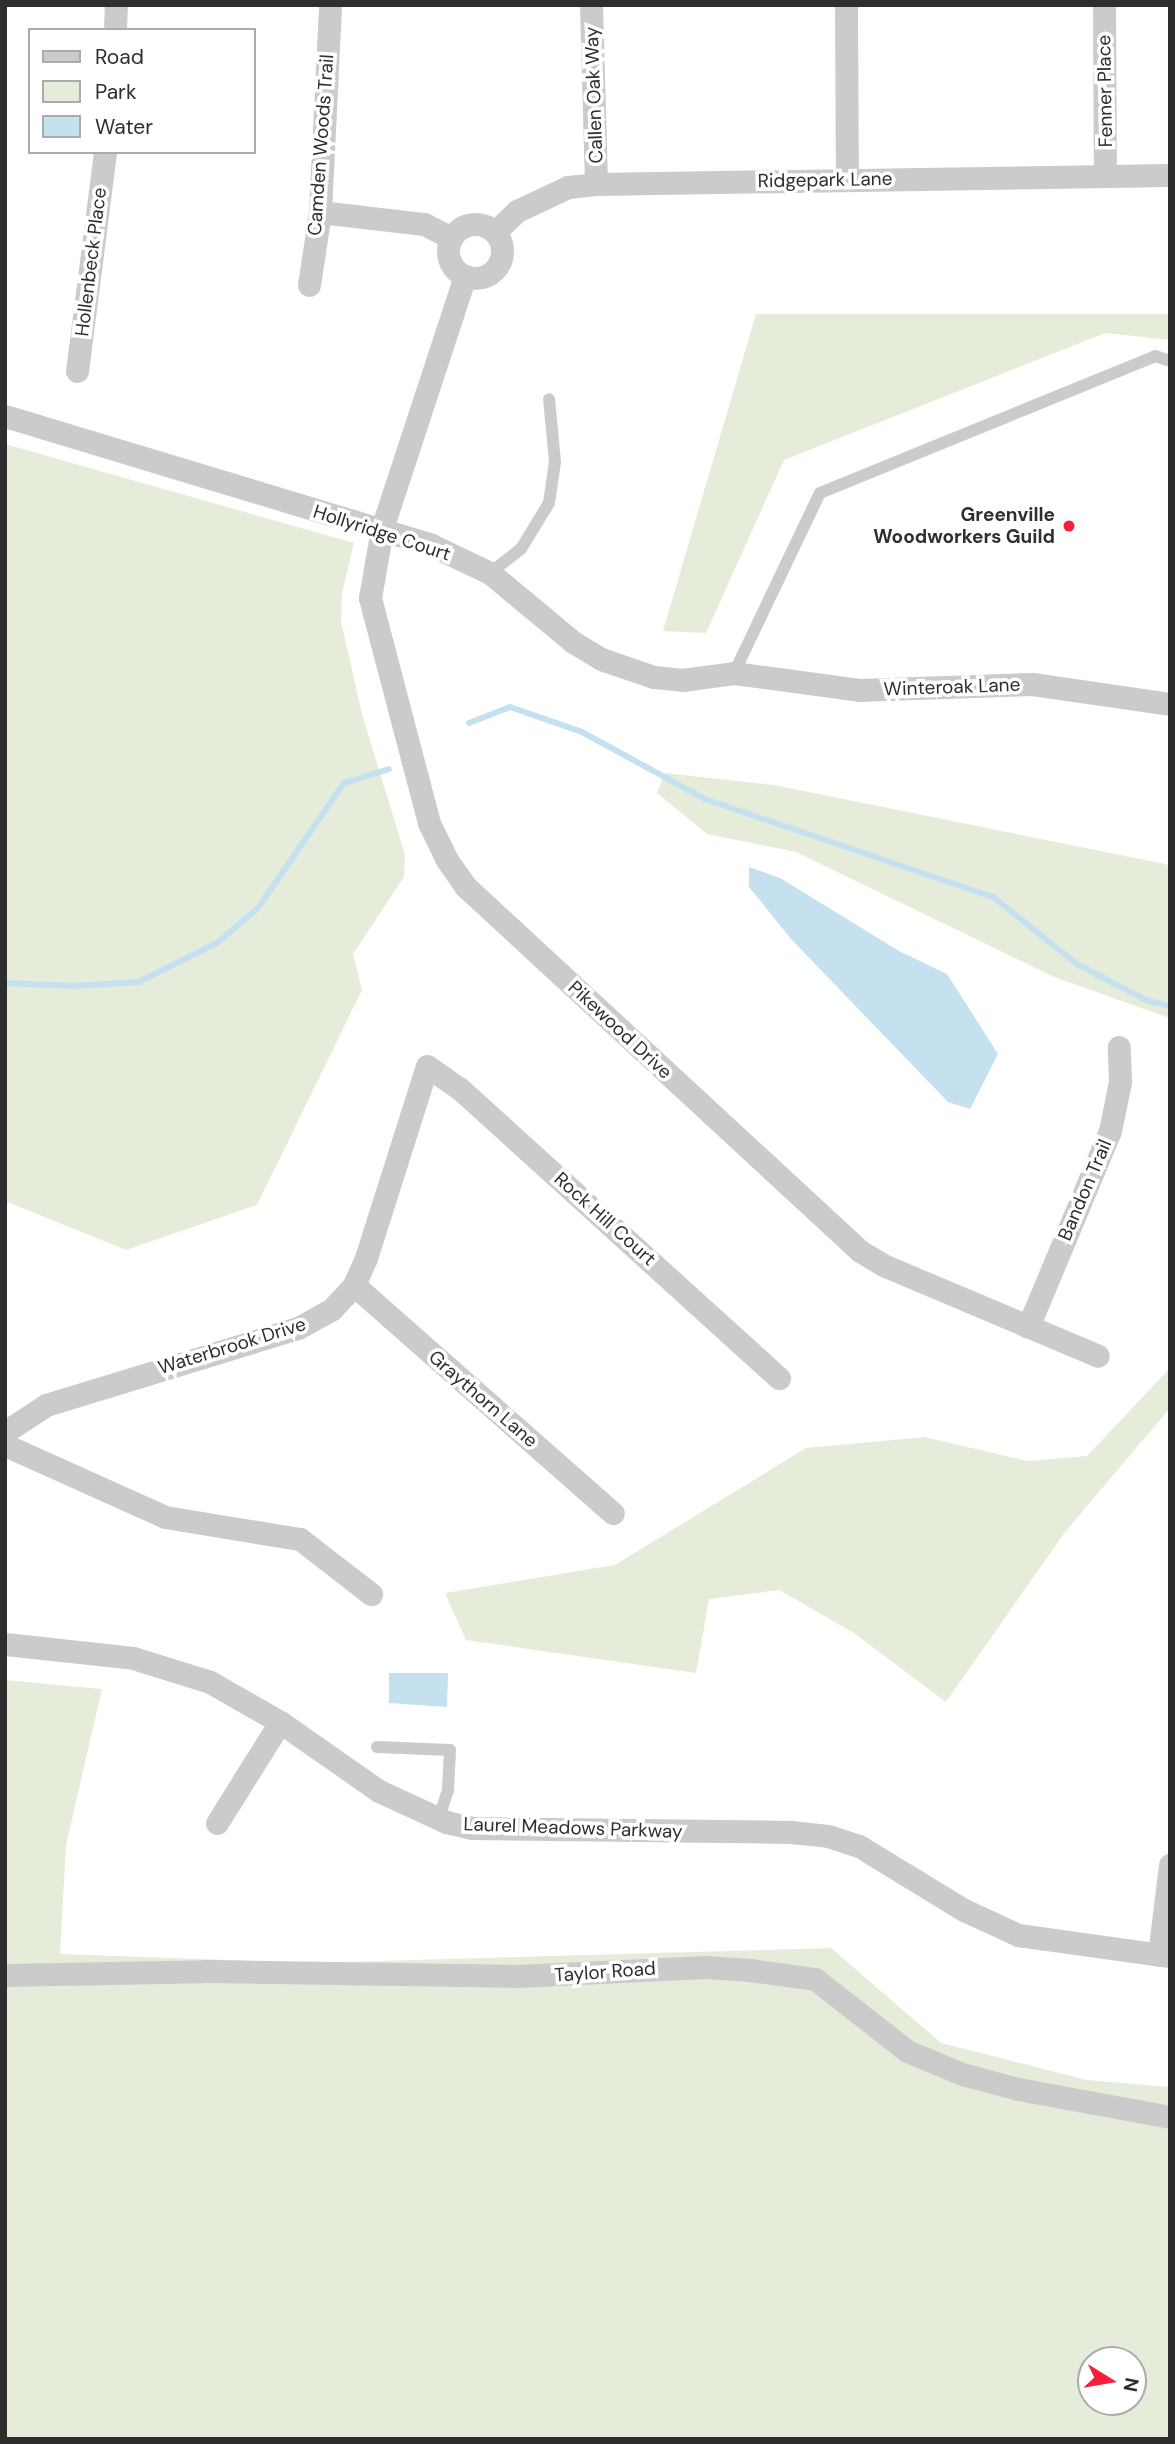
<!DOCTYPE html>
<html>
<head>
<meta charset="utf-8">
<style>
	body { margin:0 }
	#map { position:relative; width:1175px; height:2444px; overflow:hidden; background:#fff; font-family:"DM Sans",sans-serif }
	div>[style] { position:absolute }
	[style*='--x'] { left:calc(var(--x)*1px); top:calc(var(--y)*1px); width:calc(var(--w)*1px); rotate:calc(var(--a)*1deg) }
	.green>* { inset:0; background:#e5edda }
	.water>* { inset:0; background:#c5e1ef }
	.stream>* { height:6px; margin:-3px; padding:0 3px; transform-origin:3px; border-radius:3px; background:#c5e1ef }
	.service>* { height:12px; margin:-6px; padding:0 6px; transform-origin:6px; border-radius:6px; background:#cbcbcb }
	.minor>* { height:23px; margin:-11.5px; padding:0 11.5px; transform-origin:11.5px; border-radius:11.5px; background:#cbcbcb }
	.minor>.ring { margin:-11.5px; padding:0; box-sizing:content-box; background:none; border:23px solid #cbcbcb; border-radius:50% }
	.dots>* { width:19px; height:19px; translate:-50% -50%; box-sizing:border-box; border:4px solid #fff; border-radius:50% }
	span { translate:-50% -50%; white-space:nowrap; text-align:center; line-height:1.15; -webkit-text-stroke:7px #fff; paint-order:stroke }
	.street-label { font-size:19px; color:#2e2e2e }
	.poi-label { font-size:19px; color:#2e2e2e; font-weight:700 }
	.right { translate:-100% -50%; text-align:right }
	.frame { position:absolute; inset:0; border:7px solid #2e2e2e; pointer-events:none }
	.legend { position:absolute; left:28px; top:28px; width:228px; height:126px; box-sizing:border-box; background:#fff; border:2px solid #ababab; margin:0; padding:9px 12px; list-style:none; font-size:21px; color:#2e2e2e }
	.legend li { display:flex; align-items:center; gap:14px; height:35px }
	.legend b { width:35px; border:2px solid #ababab }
	.north { position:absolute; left:1077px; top:2346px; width:70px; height:70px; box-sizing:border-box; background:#fff; border:2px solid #ababab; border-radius:50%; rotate:101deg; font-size:19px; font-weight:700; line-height:28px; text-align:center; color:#2e2e2e }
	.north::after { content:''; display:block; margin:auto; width:24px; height:32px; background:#f71f39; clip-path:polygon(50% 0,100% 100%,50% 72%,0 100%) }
</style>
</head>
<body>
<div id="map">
	<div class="green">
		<div style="clip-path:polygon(756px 314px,1170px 314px,1170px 340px,1105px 333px,784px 460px,706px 633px,663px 631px)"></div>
		<div style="clip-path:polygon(5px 444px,354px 543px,342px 593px,341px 621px,362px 714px,405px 855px,404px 877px,353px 954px,362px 990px,257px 1205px,126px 1250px,5px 1201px)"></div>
		<div style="clip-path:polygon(665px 773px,774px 785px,1170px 865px,1170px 1018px,1054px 977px,796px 852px,707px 834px,657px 793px)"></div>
		<div style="clip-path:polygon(1170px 1368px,1170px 1408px,1065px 1532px,946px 1702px,854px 1633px,779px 1590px,709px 1599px,696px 1673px,466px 1640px,445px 1593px,615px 1565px,806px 1448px,924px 1437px,1028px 1461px,1087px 1456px)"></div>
		<div style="clip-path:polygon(evenodd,5px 1680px,102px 1689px,66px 1845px,60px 1954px,311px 1963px,831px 1948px,941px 2043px,1087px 2080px,1170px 2087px,1170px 2439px,5px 2439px,5px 1680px,1091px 2360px,1133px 2360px,1133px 2402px,1091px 2402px,1091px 2360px)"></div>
	</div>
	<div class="water">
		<div style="clip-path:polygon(749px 867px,780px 878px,899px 951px,947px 974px,998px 1054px,970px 1109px,948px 1102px,791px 939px,749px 887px)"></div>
		<div style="clip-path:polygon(389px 1673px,448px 1673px,447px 1707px,389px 1703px)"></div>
	</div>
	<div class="stream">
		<div style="--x:469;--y:723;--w:44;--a:-21.3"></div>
		<div style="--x:510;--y:707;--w:76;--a:19.1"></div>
		<div style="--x:582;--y:732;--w:140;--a:28.6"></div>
		<div style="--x:705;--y:799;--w:304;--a:18.8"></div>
		<div style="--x:993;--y:897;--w:107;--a:38.6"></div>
		<div style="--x:1077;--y:964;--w:78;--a:27.6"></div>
		<div style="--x:1146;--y:1000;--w:25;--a:14"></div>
		<div style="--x:5;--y:983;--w:68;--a:2.5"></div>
		<div style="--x:73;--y:986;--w:66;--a:-3.5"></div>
		<div style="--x:139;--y:982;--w:87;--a:-26.6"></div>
		<div style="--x:217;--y:943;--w:54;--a:-40.5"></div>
		<div style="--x:258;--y:908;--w:152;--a:-55.5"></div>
		<div style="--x:344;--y:783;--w:47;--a:-17.3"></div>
	</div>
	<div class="service">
		<div style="--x:490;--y:573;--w:39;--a:-38"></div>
		<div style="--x:521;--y:549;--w:54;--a:-58.7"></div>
		<div style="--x:549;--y:503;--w:41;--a:-81.7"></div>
		<div style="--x:555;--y:462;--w:63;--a:-95.4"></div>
		<div style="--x:734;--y:673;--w:199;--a:-64.5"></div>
		<div style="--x:820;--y:493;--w:362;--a:-22.2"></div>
		<div style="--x:1155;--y:356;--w:16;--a:18"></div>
		<div style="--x:377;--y:1747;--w:73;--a:2.4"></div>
		<div style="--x:450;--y:1750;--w:40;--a:92.9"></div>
		<div style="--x:448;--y:1790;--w:32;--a:108"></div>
	</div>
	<div class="minor">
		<div style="--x:591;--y:5;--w:179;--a:88.4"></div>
		<div style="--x:846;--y:5;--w:175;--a:89.7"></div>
		<div style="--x:1104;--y:5;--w:171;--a:89.7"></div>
		<div style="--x:115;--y:30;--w:25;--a:-88"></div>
		<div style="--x:320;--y:212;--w:105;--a:6.6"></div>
		<div style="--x:424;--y:224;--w:31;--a:27"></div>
		<div class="ring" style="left:448px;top:224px;width:31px;height:31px"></div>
		<div style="--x:495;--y:232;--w:30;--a:-44"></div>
		<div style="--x:517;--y:211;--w:56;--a:-25.2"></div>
		<div style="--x:568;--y:187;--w:28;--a:-6"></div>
		<div style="--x:596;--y:184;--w:574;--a:-0.9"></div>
		<div style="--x:465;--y:276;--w:266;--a:108.2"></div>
		<div style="--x:382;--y:529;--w:70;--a:99.9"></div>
		<div style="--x:370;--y:598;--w:233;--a:75.3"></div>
		<div style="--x:429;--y:823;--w:41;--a:64.1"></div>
		<div style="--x:447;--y:860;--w:32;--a:55"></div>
		<div style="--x:465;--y:886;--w:538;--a:42.74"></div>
		<div style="--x:860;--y:1251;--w:27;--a:31"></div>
		<div style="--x:883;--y:1265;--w:233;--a:22.9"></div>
		<div style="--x:309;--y:285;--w:74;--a:-81.4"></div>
		<div style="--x:320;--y:212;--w:207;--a:-87.2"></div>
		<div style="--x:77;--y:371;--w:221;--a:-82.7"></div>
		<div style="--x:5;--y:416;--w:445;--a:16.8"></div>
		<div style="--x:431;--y:545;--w:65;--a:25.4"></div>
		<div style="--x:490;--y:573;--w:108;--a:39.7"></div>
		<div style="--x:573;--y:642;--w:33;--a:31"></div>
		<div style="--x:601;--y:659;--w:56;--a:18.8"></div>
		<div style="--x:654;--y:677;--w:28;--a:6"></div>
		<div style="--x:682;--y:680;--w:52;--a:-7.7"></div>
		<div style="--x:734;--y:673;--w:126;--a:7.7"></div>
		<div style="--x:859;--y:690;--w:173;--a:-2"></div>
		<div style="--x:1032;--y:684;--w:139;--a:8.2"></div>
		<div style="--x:354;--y:1285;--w:345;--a:41.4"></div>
		<div style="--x:1028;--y:1327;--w:212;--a:-67.3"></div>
		<div style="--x:1110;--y:1131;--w:50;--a:-78.5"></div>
		<div style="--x:1120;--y:1082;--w:35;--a:-92"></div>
		<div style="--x:5;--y:1432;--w:49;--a:-33.4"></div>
		<div style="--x:46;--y:1405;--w:264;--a:-17"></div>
		<div style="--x:298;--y:1328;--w:39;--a:-29"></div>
		<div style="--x:332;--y:1309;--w:33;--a:-47"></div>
		<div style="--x:354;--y:1285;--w:30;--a:-66"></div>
		<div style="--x:366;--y:1258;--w:201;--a:-72.4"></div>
		<div style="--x:427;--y:1066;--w:39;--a:35"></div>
		<div style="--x:459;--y:1088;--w:432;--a:42.2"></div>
		<div style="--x:5;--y:1445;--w:175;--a:24.2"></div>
		<div style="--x:165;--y:1517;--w:137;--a:9.3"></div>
		<div style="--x:300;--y:1539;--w:90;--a:37.8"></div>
		<div style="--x:5;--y:1644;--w:129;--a:6.2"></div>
		<div style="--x:133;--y:1658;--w:81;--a:17.3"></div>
		<div style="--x:210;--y:1682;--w:81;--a:29.7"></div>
		<div style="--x:280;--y:1722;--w:121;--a:34.9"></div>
		<div style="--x:379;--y:1791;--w:74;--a:24.8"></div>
		<div style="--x:446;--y:1822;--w:27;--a:13"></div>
		<div style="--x:472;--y:1828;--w:319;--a:0.7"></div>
		<div style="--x:791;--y:1832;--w:37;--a:6"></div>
		<div style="--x:828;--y:1836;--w:33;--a:18"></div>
		<div style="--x:859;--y:1846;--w:123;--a:31.4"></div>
		<div style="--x:964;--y:1910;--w:60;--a:24.8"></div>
		<div style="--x:1018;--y:1935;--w:153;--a:7.9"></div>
		<div style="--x:217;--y:1823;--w:119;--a:-58"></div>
		<div style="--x:1159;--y:1955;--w:91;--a:-83"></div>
		<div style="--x:5;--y:1975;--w:200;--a:-1.1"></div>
		<div style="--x:205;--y:1971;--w:312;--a:0.9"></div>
		<div style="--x:517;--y:1976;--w:189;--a:-2.7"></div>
		<div style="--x:706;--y:1967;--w:44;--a:3.9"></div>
		<div style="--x:750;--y:1970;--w:66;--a:7.9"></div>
		<div style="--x:815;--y:1979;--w:117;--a:38"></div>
		<div style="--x:907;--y:2051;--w:60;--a:22.7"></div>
		<div style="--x:962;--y:2074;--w:58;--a:15"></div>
		<div style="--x:1018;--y:2089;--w:155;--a:10.4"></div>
	</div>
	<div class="dots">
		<div style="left:1069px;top:526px;background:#f71f39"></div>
	</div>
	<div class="street-label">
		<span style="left:1105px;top:91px;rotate:-91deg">Fenner Place</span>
		<span style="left:594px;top:95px;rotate:-92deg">Callen Oak Way</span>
		<span style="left:321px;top:145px;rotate:-86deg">Camden Woods Trail</span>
		<span style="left:825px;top:180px;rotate:-1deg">Ridgepark Lane</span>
		<span style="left:91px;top:262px;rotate:-83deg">Hollenbeck Place</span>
		<span style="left:382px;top:533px;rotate:18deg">Hollyridge Court</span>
		<span style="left:952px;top:687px;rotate:-2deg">Winteroak Lane</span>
		<span style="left:620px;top:1030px;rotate:43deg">Pikewood Drive</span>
		<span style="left:1085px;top:1190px;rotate:-67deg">Bandon Trail</span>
		<span style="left:605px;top:1219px;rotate:42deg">Rock Hill Court</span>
		<span style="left:232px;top:1346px;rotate:-17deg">Waterbrook Drive</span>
		<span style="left:483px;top:1399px;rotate:41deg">Graythorn Lane</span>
		<span style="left:573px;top:1828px;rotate:2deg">Laurel Meadows Parkway</span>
		<span style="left:605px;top:1972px;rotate:-4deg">Taylor Road</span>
	</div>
	<div class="poi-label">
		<span class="right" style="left:1055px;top:526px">Greenville<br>Woodworkers Guild</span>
	</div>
	<div class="frame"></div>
	<ul class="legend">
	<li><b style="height:9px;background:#cbcbcb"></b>Road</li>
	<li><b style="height:19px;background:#e5edda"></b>Park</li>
	<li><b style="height:19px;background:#c5e1ef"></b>Water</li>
	</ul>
	<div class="north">N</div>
</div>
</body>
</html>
